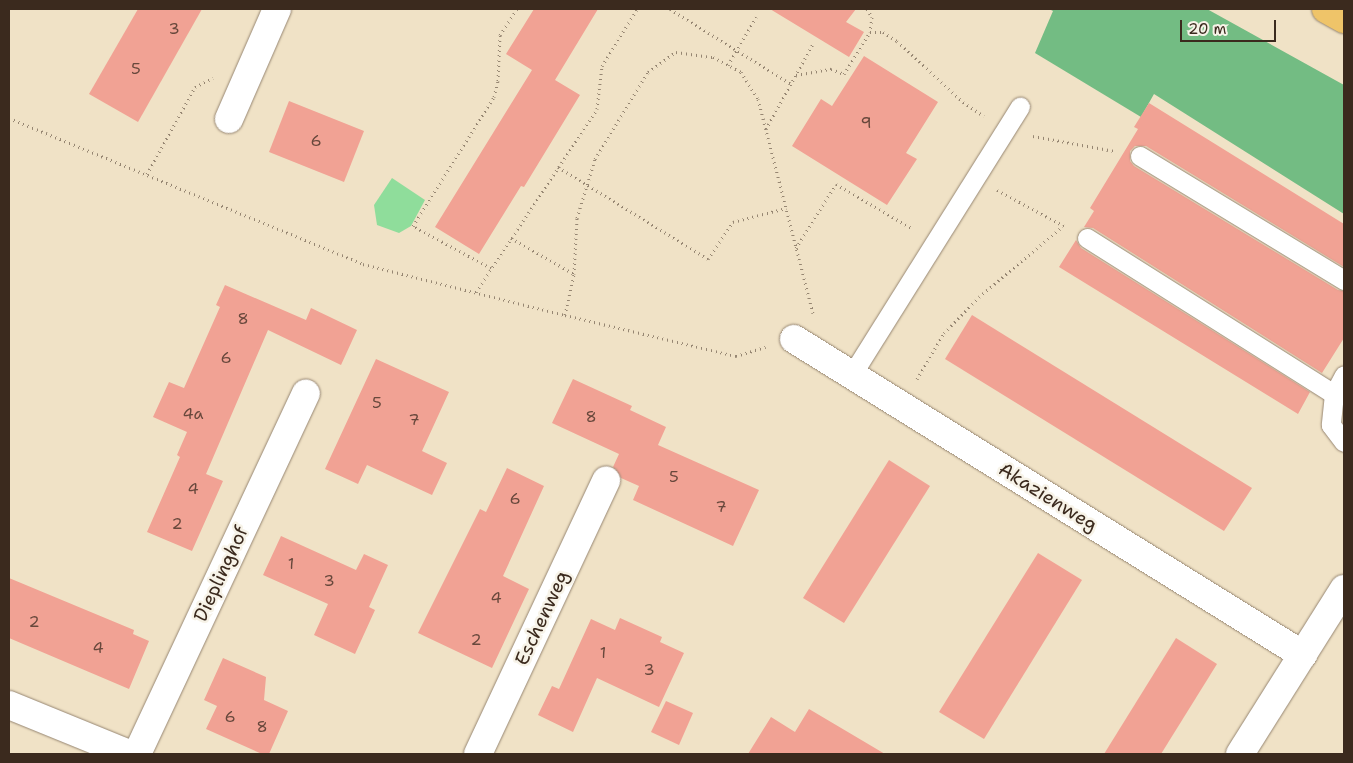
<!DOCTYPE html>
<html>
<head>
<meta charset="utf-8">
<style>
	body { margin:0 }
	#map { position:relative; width:1353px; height:763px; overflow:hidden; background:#f0e2c6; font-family:"Shantell Sans",sans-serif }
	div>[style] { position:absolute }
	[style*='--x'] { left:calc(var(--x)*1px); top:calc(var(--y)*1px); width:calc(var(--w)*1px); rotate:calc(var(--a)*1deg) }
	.green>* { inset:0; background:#8fdd9b }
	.forest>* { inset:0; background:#73bc83 }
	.building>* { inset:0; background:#f1a294 }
	.path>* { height:3px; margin-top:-1.5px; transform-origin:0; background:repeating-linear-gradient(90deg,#968672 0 1px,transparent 0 5px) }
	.roads { filter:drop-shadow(0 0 1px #968672) drop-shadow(0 0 1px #968672) }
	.service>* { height:19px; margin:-9.5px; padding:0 9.5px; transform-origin:9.5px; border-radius:9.5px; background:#fff }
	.minor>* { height:28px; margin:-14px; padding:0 14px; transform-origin:14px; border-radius:14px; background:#fff }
	.motorway>* { height:28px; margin:-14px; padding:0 14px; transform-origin:14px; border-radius:14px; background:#efc469 }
	span { translate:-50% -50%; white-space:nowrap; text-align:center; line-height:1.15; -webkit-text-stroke:5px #f7f3e8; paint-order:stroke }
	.number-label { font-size:16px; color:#68483c }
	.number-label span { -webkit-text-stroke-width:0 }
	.street-label { font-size:19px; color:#3b2a1e }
	.frame { position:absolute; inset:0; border:10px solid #3b2a1e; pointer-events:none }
	.scale { position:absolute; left:1180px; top:20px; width:96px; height:22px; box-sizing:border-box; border:2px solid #3b2a1e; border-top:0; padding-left:6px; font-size:15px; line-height:18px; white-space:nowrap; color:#3b2a1e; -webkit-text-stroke:4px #f7f3e8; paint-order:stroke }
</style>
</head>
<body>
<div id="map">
	<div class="green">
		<div style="clip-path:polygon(392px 178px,425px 200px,411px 226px,399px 233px,377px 225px,374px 205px)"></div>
	</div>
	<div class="forest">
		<div style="clip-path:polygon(1049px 9px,1207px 9px,1344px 85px,1344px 214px,1154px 94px,1141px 117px,1035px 53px,1053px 11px)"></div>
	</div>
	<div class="building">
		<div style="clip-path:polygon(138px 9px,202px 9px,138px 122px,89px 94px)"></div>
		<div style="clip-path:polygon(534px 9px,598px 9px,555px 80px,580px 95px,524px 187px,521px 186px,479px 254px,435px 227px,532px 70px,506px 54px)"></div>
		<div style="clip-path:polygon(770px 9px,856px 9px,846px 22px,864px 32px,849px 57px)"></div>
		<div style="clip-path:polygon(864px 56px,938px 102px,906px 153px,917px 159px,887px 205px,792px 146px,821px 99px,832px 106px)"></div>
		<div style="clip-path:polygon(289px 101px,364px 131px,344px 182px,269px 152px)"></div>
		<div style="clip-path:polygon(1149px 103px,1344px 224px,1344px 267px,1146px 146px,1135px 146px,1130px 151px,1130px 161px,1134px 166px,1338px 290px,1344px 291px,1344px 338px,1322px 373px,1093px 228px,1084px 227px,1094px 211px,1090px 208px,1138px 129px,1134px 127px)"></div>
		<div style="clip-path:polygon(1076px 240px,1081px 248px,1310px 392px,1298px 414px,1059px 267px)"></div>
		<div style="clip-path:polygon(225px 285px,306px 320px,311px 308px,357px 330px,341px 365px,268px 330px,206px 474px,223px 481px,192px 551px,147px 532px,180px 457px,177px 455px,187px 432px,153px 417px,169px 382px,184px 388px,220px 307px,216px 305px)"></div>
		<div style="clip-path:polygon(972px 315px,1252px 488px,1224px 531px,945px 359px)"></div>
		<div style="clip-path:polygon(376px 359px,449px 392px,422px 451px,447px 463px,432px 495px,367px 465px,358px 484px,325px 469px)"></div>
		<div style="clip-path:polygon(573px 379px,632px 406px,630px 410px,666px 427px,658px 445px,759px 490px,733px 546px,633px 500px,639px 486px,621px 478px,613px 467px,619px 454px,552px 423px)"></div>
		<div style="clip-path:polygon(889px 460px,930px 486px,844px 623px,803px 598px)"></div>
		<div style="clip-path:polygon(507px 468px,544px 486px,503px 576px,529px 589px,492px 668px,418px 633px,480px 509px,486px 512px)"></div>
		<div style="clip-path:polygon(281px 536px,356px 570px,364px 554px,388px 565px,369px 607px,375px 610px,355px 654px,314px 635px,328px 604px,263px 575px)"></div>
		<div style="clip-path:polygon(1038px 553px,1082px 580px,984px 739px,939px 712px)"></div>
		<div style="clip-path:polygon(9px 578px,134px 630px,133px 634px,149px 641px,129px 689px,9px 638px)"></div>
		<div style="clip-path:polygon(620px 618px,662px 637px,660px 642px,684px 653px,659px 707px,597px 678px,573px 732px,538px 715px,552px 686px,559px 689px,591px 619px,615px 630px)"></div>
		<div style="clip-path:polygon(1176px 638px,1217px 664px,1161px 754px,1104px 754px)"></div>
		<div style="clip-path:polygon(223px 658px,266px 677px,264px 700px,288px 711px,269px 754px,262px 754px,206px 729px,217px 706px,204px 700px)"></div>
		<div style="clip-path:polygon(666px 701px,693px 713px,679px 745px,651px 732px)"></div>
		<div style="clip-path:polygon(809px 709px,885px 754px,748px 754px,771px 717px,795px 732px)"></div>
	</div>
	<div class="path">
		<div style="--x:670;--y:9;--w:142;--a:31.8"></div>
		<div style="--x:867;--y:9;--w:9;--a:58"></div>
		<div style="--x:872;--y:17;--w:15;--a:98"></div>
		<div style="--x:728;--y:65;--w:56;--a:-59.7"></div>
		<div style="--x:796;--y:75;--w:36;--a:-10"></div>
		<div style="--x:831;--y:69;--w:14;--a:21"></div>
		<div style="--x:844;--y:74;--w:49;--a:-58.2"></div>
		<div style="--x:870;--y:32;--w:13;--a:0"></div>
		<div style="--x:883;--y:32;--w:17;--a:33"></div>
		<div style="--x:897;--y:41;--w:90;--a:42.7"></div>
		<div style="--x:963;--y:102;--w:25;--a:34"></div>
		<div style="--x:9;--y:118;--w:383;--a:22.4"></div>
		<div style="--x:363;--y:264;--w:208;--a:14.2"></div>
		<div style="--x:565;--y:315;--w:42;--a:-77.6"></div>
		<div style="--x:766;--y:129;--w:99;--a:-61.1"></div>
		<div style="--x:1033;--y:136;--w:83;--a:10.4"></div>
		<div style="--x:558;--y:167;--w:176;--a:31.5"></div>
		<div style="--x:708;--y:259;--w:45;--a:-56"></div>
		<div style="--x:733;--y:222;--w:55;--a:-14.8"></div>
		<div style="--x:147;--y:174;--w:99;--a:-61.1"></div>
		<div style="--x:195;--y:87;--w:20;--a:-27"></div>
		<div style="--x:997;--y:190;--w:76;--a:28.2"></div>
		<div style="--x:511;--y:238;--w:73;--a:29.7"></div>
		<div style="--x:574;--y:274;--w:56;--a:-86.9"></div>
		<div style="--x:577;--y:218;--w:62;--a:-73"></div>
		<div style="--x:595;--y:159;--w:102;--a:-58.7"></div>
		<div style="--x:648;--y:72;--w:34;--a:-36"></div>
		<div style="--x:676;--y:52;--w:37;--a:8"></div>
		<div style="--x:713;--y:57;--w:32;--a:28"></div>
		<div style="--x:741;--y:72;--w:32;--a:58"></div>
		<div style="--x:758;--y:99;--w:221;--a:75.6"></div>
		<div style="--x:796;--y:248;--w:75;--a:-58"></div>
		<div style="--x:836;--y:184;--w:89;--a:30.3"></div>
		<div style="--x:491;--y:268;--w:89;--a:-151.7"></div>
		<div style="--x:413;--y:226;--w:152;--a:-57.9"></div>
		<div style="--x:494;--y:97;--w:16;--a:-76"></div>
		<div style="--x:498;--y:81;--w:46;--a:-87.5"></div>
		<div style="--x:500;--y:35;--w:31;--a:-57"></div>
		<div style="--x:476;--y:292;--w:219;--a:-56.5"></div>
		<div style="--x:597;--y:109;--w:43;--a:-83.4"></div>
		<div style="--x:602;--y:66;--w:67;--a:-58.4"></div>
		<div style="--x:565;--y:315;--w:176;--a:13.5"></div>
		<div style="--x:736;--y:356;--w:31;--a:-17"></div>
		<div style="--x:917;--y:379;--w:53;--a:-59.6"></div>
		<div style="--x:944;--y:333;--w:50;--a:-45.8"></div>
		<div style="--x:979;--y:297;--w:110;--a:-40.2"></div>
	</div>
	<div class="roads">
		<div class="service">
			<div style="--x:1140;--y:156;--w:239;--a:31.3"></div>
			<div style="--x:1087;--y:238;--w:292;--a:32.3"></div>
			<div style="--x:1334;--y:394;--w:31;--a:96"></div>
			<div style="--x:1331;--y:425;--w:21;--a:53"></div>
			<div style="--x:851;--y:376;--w:318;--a:-57.9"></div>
			<div style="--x:1334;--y:394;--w:21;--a:-62"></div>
		</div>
		<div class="minor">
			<div style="--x:229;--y:119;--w:120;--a:-66.4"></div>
			<div style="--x:794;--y:339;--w:599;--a:31.83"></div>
			<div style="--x:9;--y:705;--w:130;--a:22.2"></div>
			<div style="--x:137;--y:754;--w:398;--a:-64.9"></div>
			<div style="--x:478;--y:754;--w:302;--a:-64.9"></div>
			<div style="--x:1240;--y:754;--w:195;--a:-57.8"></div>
		</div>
		<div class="motorway">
			<div style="--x:1326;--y:9;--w:21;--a:29"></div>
		</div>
	</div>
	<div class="number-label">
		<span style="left:174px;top:29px">3</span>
		<span style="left:136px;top:69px">5</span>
		<span style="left:866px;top:123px">9</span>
		<span style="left:316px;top:141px">6</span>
		<span style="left:243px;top:319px">8</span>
		<span style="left:226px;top:358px">6</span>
		<span style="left:377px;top:403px">5</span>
		<span style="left:193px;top:414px">4a</span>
		<span style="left:591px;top:417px">8</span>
		<span style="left:414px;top:420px">7</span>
		<span style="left:674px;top:477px">5</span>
		<span style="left:193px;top:489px">4</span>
		<span style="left:515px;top:499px">6</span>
		<span style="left:721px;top:507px">7</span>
		<span style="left:177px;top:524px">2</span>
		<span style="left:291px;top:564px">1</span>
		<span style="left:329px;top:581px">3</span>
		<span style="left:496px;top:598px">4</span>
		<span style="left:34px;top:622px">2</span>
		<span style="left:476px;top:640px">2</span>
		<span style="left:98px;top:648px">4</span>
		<span style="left:603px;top:653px">1</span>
		<span style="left:649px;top:670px">3</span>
		<span style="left:230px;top:717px">6</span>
		<span style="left:262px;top:727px">8</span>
	</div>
	<div class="street-label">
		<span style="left:1048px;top:497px;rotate:32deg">Akazienweg</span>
		<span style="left:221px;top:574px;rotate:-65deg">Dieplinghof</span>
		<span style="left:542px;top:618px;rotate:-65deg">Eschenweg</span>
	</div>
	<div class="frame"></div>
	<div class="scale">20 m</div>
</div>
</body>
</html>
